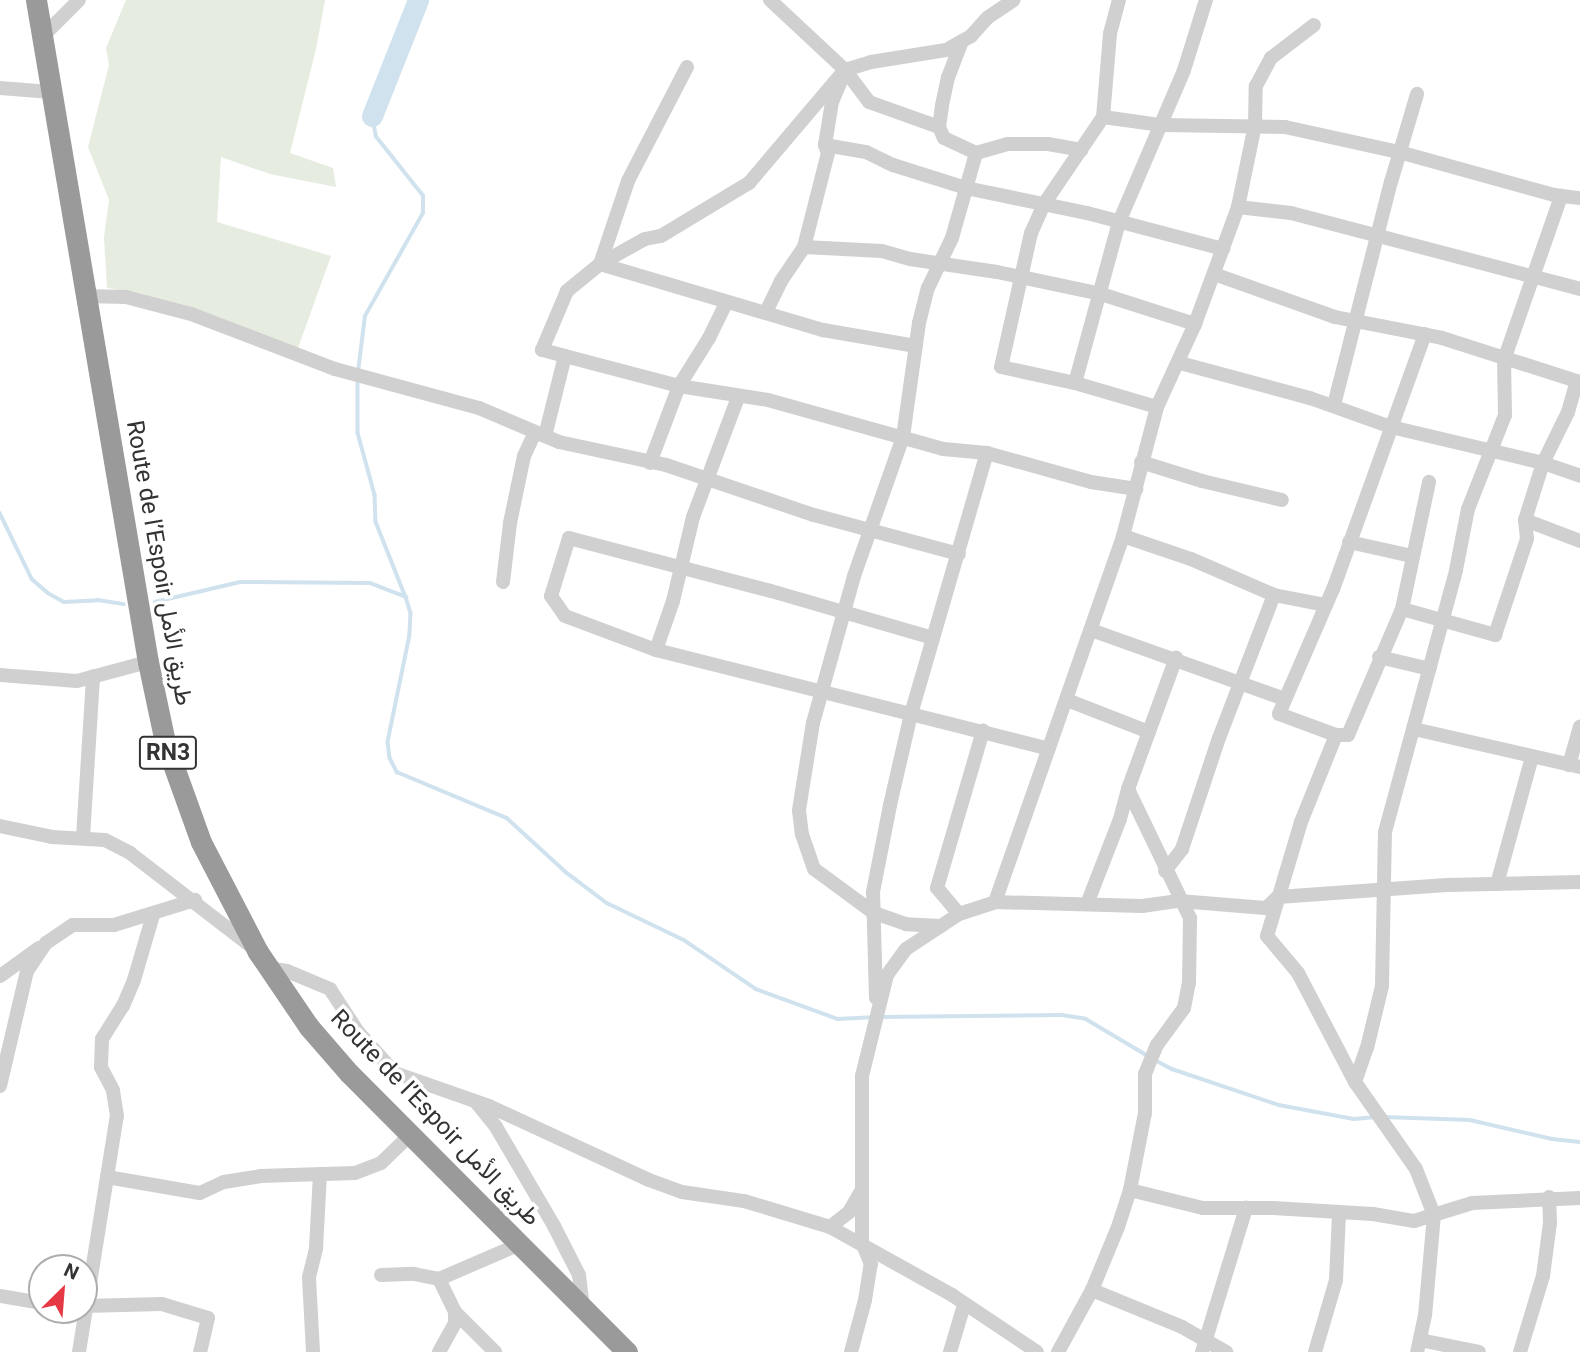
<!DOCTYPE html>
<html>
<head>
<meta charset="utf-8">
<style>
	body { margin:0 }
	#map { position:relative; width:1580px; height:1352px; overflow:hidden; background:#fff; font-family:Roboto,Vazirmatn,sans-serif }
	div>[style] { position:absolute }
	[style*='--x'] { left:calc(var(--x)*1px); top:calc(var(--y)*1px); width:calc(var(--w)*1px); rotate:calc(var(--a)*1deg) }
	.green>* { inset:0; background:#e6ecdf }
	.stream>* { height:3.5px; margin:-1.75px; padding:0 1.75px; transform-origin:1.75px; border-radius:1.75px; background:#cfe2ee }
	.river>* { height:21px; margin:-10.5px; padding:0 10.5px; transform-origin:10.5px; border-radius:10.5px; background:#cfe2ee }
	.minor>* { height:14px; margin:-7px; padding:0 7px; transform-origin:7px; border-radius:7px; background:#d0d0d0 }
	.highway>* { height:21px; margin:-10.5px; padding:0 10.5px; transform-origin:10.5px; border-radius:10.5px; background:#9a9a9a }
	span { translate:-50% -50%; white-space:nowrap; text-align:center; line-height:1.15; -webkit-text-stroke:7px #fff; paint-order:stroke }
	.shield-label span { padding:2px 5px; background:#fff; border:2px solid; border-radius:5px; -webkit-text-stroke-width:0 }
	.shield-label { font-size:23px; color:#333; font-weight:700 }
	.street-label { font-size:24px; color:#333 }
	.north { position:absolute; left:28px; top:1254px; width:70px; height:70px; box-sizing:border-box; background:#fff; border:2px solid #adadad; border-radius:50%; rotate:25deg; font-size:19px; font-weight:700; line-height:28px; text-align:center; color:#333 }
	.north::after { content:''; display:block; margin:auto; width:24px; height:32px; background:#e63946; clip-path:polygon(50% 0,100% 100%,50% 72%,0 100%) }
</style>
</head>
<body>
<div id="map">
	<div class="green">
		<div style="clip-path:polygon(126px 0,325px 0,316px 49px,290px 153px,333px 168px,336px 187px,270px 174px,221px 157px,217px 222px,331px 256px,298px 348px,143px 294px,107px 288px,104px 237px,109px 200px,88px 147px,109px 65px,106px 48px)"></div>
	</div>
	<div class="stream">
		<div style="--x:358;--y:372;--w:56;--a:-82.9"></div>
		<div style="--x:365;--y:316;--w:118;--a:-60.6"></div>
		<div style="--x:423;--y:213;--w:17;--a:-90"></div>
		<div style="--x:423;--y:196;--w:75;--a:-128.5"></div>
		<div style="--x:376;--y:137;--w:21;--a:-101"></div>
		<div style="--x:358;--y:379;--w:54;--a:90"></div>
		<div style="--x:358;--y:433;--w:64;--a:74.7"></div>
		<div style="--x:375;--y:495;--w:27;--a:88"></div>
		<div style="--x:376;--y:522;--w:79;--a:68.3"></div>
		<div style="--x:0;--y:513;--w:73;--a:64.1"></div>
		<div style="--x:32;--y:579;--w:21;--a:41"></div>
		<div style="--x:48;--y:593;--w:18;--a:29"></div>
		<div style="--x:64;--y:602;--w:34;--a:-3"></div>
		<div style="--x:98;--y:600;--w:26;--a:9"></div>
		<div style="--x:155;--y:602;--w:87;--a:-13.2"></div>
		<div style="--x:240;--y:582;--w:130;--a:0.4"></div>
		<div style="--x:370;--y:583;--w:39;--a:21"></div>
		<div style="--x:406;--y:597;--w:17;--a:73"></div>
		<div style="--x:411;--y:613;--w:22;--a:93"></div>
		<div style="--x:410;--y:635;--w:109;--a:101.6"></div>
		<div style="--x:388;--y:742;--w:16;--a:83"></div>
		<div style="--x:390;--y:758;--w:16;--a:63"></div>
		<div style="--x:397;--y:772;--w:119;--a:22.7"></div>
		<div style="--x:507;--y:818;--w:81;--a:42.5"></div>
		<div style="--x:567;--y:873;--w:50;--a:36.9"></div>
		<div style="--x:607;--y:903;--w:85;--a:25.7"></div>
		<div style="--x:684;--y:940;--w:87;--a:34.2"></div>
		<div style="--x:756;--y:989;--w:87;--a:20.1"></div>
		<div style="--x:838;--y:1019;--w:34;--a:-3"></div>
		<div style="--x:880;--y:1017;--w:182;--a:-0.6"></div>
		<div style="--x:1062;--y:1015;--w:24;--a:9"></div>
		<div style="--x:1086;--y:1019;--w:72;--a:30.8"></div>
		<div style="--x:1155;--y:1060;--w:19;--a:28"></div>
		<div style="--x:1172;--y:1069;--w:113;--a:18.6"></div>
		<div style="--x:1279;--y:1105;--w:76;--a:10.6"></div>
		<div style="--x:1354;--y:1119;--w:22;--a:-5"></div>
		<div style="--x:1384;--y:1117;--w:86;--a:2"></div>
		<div style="--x:1470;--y:1120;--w:84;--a:13"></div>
		<div style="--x:1552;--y:1139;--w:28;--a:6"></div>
	</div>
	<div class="river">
		<div style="--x:372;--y:116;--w:125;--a:-68.4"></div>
	</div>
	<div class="minor">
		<div style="--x:770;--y:0;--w:103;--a:43"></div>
		<div style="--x:845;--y:70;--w:40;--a:53"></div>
		<div style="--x:869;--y:102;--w:74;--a:19.7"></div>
		<div style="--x:1119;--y:0;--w:35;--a:105"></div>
		<div style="--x:1110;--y:34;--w:83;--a:94.8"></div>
		<div style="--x:1103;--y:117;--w:105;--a:124.1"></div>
		<div style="--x:1044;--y:204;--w:32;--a:114"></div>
		<div style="--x:1031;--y:233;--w:137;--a:102.6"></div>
		<div style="--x:1001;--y:367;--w:76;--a:12.2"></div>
		<div style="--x:1075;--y:383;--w:85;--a:16.3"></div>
		<div style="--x:42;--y:37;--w:52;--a:-45"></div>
		<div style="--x:962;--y:41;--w:39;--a:111"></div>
		<div style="--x:948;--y:77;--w:30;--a:102"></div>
		<div style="--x:942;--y:106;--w:21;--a:98"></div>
		<div style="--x:939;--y:127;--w:12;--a:66"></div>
		<div style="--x:944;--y:138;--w:35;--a:25"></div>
		<div style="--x:976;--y:153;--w:33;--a:-16"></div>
		<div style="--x:1008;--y:144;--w:40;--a:0"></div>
		<div style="--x:1048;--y:144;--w:34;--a:10"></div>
		<div style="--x:687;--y:67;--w:128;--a:117.4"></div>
		<div style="--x:628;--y:181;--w:88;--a:108.6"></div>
		<div style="--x:600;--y:264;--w:233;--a:16.5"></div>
		<div style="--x:823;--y:330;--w:94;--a:9.8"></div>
		<div style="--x:0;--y:88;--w:51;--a:4.5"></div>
		<div style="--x:1103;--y:117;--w:59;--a:7.9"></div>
		<div style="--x:1161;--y:125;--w:124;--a:0.9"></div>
		<div style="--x:1285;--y:127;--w:117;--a:12.4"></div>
		<div style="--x:1399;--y:152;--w:161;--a:15.5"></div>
		<div style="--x:1554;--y:195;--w:26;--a:7"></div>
		<div style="--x:825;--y:145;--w:42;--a:9.7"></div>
		<div style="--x:866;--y:152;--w:30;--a:26"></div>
		<div style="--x:893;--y:165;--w:77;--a:17.5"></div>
		<div style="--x:966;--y:188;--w:124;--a:11.7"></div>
		<div style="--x:1087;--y:213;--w:141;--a:14.8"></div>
		<div style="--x:1238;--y:207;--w:53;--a:6.5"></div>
		<div style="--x:1291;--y:213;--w:299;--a:14.7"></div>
		<div style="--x:804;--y:247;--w:78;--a:2.9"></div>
		<div style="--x:882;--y:251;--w:29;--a:16"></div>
		<div style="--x:910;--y:259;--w:88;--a:8.5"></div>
		<div style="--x:997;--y:272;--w:106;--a:11.9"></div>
		<div style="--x:1101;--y:294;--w:99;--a:17.7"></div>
		<div style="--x:1214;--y:274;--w:128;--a:19.6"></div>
		<div style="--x:1335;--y:317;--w:109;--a:11.1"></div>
		<div style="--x:1442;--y:338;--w:145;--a:17.7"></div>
		<div style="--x:85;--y:296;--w:41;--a:1.4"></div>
		<div style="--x:126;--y:297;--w:67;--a:14.7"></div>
		<div style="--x:191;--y:314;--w:154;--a:20.9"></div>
		<div style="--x:335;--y:369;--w:149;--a:15.2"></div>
		<div style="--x:479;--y:408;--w:87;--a:23"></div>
		<div style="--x:559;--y:442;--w:109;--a:12.1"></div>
		<div style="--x:666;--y:465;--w:156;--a:18.7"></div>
		<div style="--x:814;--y:515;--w:150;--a:15.1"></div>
		<div style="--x:766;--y:312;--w:34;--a:-64"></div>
		<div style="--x:781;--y:281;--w:41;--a:-55.9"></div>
		<div style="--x:804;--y:247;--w:97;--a:-75.7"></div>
		<div style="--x:828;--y:153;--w:9;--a:-111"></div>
		<div style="--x:825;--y:145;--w:44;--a:-80.8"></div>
		<div style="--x:832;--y:102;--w:26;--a:-67"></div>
		<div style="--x:1425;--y:334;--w:271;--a:109.8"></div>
		<div style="--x:1333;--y:589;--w:136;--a:113.4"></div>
		<div style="--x:1279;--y:714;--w:61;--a:20.2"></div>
		<div style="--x:1336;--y:735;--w:12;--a:0"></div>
		<div style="--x:1348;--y:735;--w:137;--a:-66.8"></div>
		<div style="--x:1402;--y:609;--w:130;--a:-78"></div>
		<div style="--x:565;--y:356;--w:118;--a:14.7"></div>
		<div style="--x:679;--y:386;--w:90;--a:8.9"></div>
		<div style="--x:768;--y:400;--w:182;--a:15.6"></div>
		<div style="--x:943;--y:449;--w:44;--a:5.2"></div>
		<div style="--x:987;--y:453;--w:108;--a:15.6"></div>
		<div style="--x:1091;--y:482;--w:46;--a:8.8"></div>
		<div style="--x:1180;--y:363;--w:135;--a:15.1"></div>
		<div style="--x:1310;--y:398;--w:86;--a:19.7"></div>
		<div style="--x:1391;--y:427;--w:156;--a:13.3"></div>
		<div style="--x:1543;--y:463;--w:39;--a:19"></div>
		<div style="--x:1075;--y:383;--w:167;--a:-74.7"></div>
		<div style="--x:1119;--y:222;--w:165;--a:-66.8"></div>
		<div style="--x:1184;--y:70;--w:73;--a:-72.6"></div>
		<div style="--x:1334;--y:405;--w:230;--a:-75.7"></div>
		<div style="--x:1391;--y:182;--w:92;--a:-73.5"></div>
		<div style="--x:545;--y:436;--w:82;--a:-76"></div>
		<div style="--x:565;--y:356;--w:24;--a:-165"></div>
		<div style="--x:542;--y:350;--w:64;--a:-67"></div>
		<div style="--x:567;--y:291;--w:43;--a:-39.3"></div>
		<div style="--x:600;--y:264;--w:51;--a:-29.1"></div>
		<div style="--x:645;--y:239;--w:16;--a:-11"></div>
		<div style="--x:661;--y:236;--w:103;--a:-31.1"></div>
		<div style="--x:749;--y:183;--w:148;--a:-49.7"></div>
		<div style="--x:845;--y:70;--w:27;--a:-17"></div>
		<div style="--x:871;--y:62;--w:76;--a:-9.1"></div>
		<div style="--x:946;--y:50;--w:29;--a:-29"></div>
		<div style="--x:971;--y:36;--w:24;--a:-48"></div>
		<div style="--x:987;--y:18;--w:32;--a:-34"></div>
		<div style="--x:1141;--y:462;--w:64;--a:17.3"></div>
		<div style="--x:1202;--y:481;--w:82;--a:13.4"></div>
		<div style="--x:650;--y:463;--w:82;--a:-69.4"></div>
		<div style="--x:679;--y:386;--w:57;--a:-58"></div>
		<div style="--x:709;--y:338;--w:39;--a:-64"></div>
		<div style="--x:1525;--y:520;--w:59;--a:20.9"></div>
		<div style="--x:1123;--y:536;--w:72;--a:18.7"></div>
		<div style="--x:1191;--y:559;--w:90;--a:23.4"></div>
		<div style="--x:1274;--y:595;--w:53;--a:10.9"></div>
		<div style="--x:1349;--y:542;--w:65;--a:12.5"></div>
		<div style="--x:503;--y:582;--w:59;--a:-83.2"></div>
		<div style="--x:510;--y:523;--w:68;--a:-78.2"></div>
		<div style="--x:524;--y:456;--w:26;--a:-65"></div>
		<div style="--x:1402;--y:609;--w:97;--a:15.6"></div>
		<div style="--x:1495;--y:635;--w:101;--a:-71.6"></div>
		<div style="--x:1527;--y:539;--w:19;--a:-96"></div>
		<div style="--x:1525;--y:520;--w:60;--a:-72.5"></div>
		<div style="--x:1543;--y:463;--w:57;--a:-63.9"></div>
		<div style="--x:1568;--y:412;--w:32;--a:-74"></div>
		<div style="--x:1091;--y:630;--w:206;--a:19.6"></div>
		<div style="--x:933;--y:638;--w:169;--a:-163.8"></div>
		<div style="--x:771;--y:591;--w:209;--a:-165.3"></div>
		<div style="--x:569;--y:538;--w:61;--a:107.2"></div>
		<div style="--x:551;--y:596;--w:24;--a:55"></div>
		<div style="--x:565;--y:616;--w:97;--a:20.5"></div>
		<div style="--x:656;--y:650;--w:405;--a:14.1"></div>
		<div style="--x:656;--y:650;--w:52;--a:-70.9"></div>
		<div style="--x:673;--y:601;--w:86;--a:-76.6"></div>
		<div style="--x:693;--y:517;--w:128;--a:-69.4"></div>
		<div style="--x:1379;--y:657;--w:52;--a:13.2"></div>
		<div style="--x:0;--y:675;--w:77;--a:4.5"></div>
		<div style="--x:77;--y:681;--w:73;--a:-15"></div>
		<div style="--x:1067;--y:700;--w:88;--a:21.3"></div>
		<div style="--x:1414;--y:729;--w:170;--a:12.9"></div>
		<div style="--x:1336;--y:735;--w:94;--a:111.9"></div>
		<div style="--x:1301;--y:822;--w:119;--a:106.6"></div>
		<div style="--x:1267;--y:936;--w:48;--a:50"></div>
		<div style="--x:1298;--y:973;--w:123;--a:62.4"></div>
		<div style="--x:1355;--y:1082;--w:106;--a:55"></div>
		<div style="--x:1416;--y:1169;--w:49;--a:68.6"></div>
		<div style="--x:1434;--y:1215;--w:100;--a:95.1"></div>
		<div style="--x:1425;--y:1315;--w:38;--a:102"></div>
		<div style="--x:1569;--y:765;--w:40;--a:-74"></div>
		<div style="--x:0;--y:826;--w:53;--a:11.9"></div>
		<div style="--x:52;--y:837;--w:53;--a:3.2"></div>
		<div style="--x:105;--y:840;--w:28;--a:27"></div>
		<div style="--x:130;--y:853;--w:154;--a:37.6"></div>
		<div style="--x:83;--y:837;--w:161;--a:-86.4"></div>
		<div style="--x:1165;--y:871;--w:28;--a:-52"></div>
		<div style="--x:1182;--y:849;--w:117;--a:-71.6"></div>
		<div style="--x:1219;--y:738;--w:153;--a:-69"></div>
		<div style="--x:1497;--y:884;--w:132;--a:-74.6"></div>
		<div style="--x:995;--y:902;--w:388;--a:-70.7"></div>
		<div style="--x:1123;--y:536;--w:133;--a:-75.2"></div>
		<div style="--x:1157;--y:407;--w:91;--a:-65.4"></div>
		<div style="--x:1195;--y:324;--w:125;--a:-69.8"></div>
		<div style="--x:1238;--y:207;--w:84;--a:-78.3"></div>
		<div style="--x:1255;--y:125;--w:39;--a:-89"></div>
		<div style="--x:1256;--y:86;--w:32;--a:-62"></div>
		<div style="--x:1271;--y:58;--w:54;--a:-37.5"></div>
		<div style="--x:1087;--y:904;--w:91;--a:-68.8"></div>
		<div style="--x:1120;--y:819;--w:31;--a:-75"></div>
		<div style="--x:959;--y:914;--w:34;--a:-130"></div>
		<div style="--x:937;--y:888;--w:164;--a:-73.7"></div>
		<div style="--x:941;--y:926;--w:35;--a:-177"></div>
		<div style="--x:906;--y:924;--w:34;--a:-161"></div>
		<div style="--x:874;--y:913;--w:74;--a:-143.7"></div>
		<div style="--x:814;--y:869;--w:36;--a:-109"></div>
		<div style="--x:802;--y:835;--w:25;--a:-97"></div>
		<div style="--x:799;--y:810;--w:88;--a:-80.9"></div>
		<div style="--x:813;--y:723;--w:153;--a:-74.4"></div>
		<div style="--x:854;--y:576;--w:147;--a:-70.6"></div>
		<div style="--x:903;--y:437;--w:115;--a:-82"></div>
		<div style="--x:919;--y:323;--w:36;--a:-76"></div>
		<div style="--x:928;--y:288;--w:55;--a:-64.4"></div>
		<div style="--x:952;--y:238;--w:88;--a:-74.2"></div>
		<div style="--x:268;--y:968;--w:19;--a:9"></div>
		<div style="--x:287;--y:971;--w:47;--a:22.7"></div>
		<div style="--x:330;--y:989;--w:51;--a:56.9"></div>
		<div style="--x:358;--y:1032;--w:55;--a:47.9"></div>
		<div style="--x:395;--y:1073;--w:100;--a:19.3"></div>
		<div style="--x:489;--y:1106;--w:176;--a:24.8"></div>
		<div style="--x:649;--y:1180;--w:35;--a:20"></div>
		<div style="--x:682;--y:1192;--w:63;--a:8.3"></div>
		<div style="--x:744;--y:1201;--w:90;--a:16.8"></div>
		<div style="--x:830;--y:1227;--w:140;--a:29.1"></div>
		<div style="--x:952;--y:1295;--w:102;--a:33.8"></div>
		<div style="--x:0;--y:976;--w:48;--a:-35.7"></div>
		<div style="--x:876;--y:998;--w:106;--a:-91.6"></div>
		<div style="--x:873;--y:892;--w:89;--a:-78.9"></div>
		<div style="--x:890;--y:805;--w:93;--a:-77"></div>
		<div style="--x:911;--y:714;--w:272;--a:-73.8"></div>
		<div style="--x:1355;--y:1082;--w:36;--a:-71"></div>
		<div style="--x:1367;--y:1048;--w:64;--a:-76.4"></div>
		<div style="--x:1382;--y:986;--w:154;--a:-88.9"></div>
		<div style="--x:1385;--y:832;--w:271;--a:-74.8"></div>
		<div style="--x:1456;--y:570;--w:62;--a:-78.9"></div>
		<div style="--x:1468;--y:509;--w:101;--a:-68.5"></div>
		<div style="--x:1505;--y:415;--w:55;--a:-91"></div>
		<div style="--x:1504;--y:360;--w:174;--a:-70.8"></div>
		<div style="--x:0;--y:1086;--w:118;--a:-76.8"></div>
		<div style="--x:27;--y:971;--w:34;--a:-56"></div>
		<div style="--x:46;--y:943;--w:32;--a:-34"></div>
		<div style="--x:73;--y:925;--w:41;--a:0"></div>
		<div style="--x:114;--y:925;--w:85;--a:-17.2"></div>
		<div style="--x:476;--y:1102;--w:32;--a:51"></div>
		<div style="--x:496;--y:1127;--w:115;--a:59.6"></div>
		<div style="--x:554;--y:1226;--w:55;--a:63"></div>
		<div style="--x:579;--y:1275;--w:31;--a:83"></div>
		<div style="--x:107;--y:1177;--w:94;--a:9.8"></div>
		<div style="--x:200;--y:1193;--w:26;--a:-25"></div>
		<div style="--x:224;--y:1182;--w:36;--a:-9"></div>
		<div style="--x:260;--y:1176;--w:95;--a:-1.8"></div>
		<div style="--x:355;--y:1173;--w:28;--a:-21"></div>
		<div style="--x:381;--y:1163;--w:40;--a:-44"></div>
		<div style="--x:1130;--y:1190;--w:75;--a:13.9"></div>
		<div style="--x:1203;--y:1208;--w:70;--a:0"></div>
		<div style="--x:1273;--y:1208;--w:100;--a:3.4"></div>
		<div style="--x:1373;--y:1214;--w:42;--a:9.7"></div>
		<div style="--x:1414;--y:1221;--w:61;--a:-17.2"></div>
		<div style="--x:1472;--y:1203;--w:108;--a:-2.7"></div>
		<div style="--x:830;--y:1227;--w:24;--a:-38"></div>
		<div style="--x:849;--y:1212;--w:24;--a:-60"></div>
		<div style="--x:381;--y:1275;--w:33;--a:-2"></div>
		<div style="--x:414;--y:1274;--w:25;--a:11"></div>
		<div style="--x:439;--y:1279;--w:88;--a:-23.4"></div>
		<div style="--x:439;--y:1279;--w:37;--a:64"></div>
		<div style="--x:455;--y:1312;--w:57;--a:45"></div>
		<div style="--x:1092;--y:1290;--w:97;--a:22.3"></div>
		<div style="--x:1182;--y:1327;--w:51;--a:29.6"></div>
		<div style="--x:0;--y:1296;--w:43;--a:9.5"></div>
		<div style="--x:84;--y:1306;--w:78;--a:-1.5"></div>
		<div style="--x:162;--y:1304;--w:48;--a:16.9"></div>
		<div style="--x:208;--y:1318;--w:35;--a:103"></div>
		<div style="--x:1420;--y:1340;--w:60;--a:11.5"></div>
		<div style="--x:79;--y:1352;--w:239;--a:-80.9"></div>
		<div style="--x:117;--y:1116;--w:26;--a:-99"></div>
		<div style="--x:113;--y:1090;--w:26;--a:-118"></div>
		<div style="--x:101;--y:1067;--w:28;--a:-88"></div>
		<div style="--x:102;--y:1039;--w:39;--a:-58"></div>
		<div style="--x:123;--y:1006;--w:28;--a:-67"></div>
		<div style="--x:134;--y:980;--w:68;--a:-73.7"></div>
		<div style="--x:313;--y:1352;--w:75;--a:-93.1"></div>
		<div style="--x:309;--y:1277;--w:30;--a:-76"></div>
		<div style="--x:316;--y:1248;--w:74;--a:-86.9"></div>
		<div style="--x:439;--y:1352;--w:33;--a:-61"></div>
		<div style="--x:455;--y:1323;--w:11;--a:-90"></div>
		<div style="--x:851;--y:1352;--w:54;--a:-74.9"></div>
		<div style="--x:865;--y:1300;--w:36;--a:-81"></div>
		<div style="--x:871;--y:1264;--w:23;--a:-113"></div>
		<div style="--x:862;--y:1243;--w:167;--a:-90"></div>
		<div style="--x:862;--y:1076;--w:104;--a:-76.1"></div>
		<div style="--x:887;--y:975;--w:32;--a:-54"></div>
		<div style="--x:906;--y:949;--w:64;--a:-33.4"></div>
		<div style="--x:959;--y:914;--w:38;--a:-18"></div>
		<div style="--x:995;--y:902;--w:147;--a:1.6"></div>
		<div style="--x:1142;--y:906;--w:37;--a:-8"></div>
		<div style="--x:1179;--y:901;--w:87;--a:4.6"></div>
		<div style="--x:1266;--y:908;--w:16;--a:-43"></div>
		<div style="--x:1278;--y:897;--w:169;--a:-4.1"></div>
		<div style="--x:1447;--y:885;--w:133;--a:-1.3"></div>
		<div style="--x:950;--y:1352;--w:49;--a:-73.4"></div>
		<div style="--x:1058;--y:1352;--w:71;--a:-61.3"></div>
		<div style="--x:1092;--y:1290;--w:68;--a:-67.6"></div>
		<div style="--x:1118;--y:1227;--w:39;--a:-72"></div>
		<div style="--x:1130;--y:1190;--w:78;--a:-79"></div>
		<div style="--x:1145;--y:1113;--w:39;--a:-90"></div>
		<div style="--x:1145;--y:1074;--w:31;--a:-68"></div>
		<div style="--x:1157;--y:1045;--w:46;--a:-53.9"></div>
		<div style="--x:1184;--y:1008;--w:25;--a:-79"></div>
		<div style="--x:1189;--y:983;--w:65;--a:-89.1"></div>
		<div style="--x:1190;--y:918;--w:143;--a:-115.7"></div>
		<div style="--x:1128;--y:789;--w:140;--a:-69.9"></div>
		<div style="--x:1202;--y:1352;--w:151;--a:-73"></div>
		<div style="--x:1315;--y:1352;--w:75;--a:-73.7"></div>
		<div style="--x:1336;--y:1280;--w:67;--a:-87.4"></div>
		<div style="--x:1520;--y:1352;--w:79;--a:-73.2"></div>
		<div style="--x:1543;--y:1276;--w:53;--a:-82.5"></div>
		<div style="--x:1550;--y:1223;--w:26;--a:-92"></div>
	</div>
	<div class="highway">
		<div style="--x:36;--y:0;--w:671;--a:80.4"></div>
		<div style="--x:148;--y:662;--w:82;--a:78"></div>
		<div style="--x:165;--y:742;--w:106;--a:70.2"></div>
		<div style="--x:201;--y:842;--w:124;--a:62.6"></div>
		<div style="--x:258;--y:952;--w:91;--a:55.8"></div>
		<div style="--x:309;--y:1027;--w:61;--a:49"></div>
		<div style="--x:349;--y:1073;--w:394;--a:45.1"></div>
	</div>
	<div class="shield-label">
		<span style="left:168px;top:753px">RN3</span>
	</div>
	<div class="street-label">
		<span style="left:159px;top:563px;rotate:80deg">Route de l’Espoir طريق الأمل</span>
		<span style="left:435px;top:1118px;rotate:46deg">Route de l’Espoir طريق الأمل</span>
	</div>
	<div class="north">N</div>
</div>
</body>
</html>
